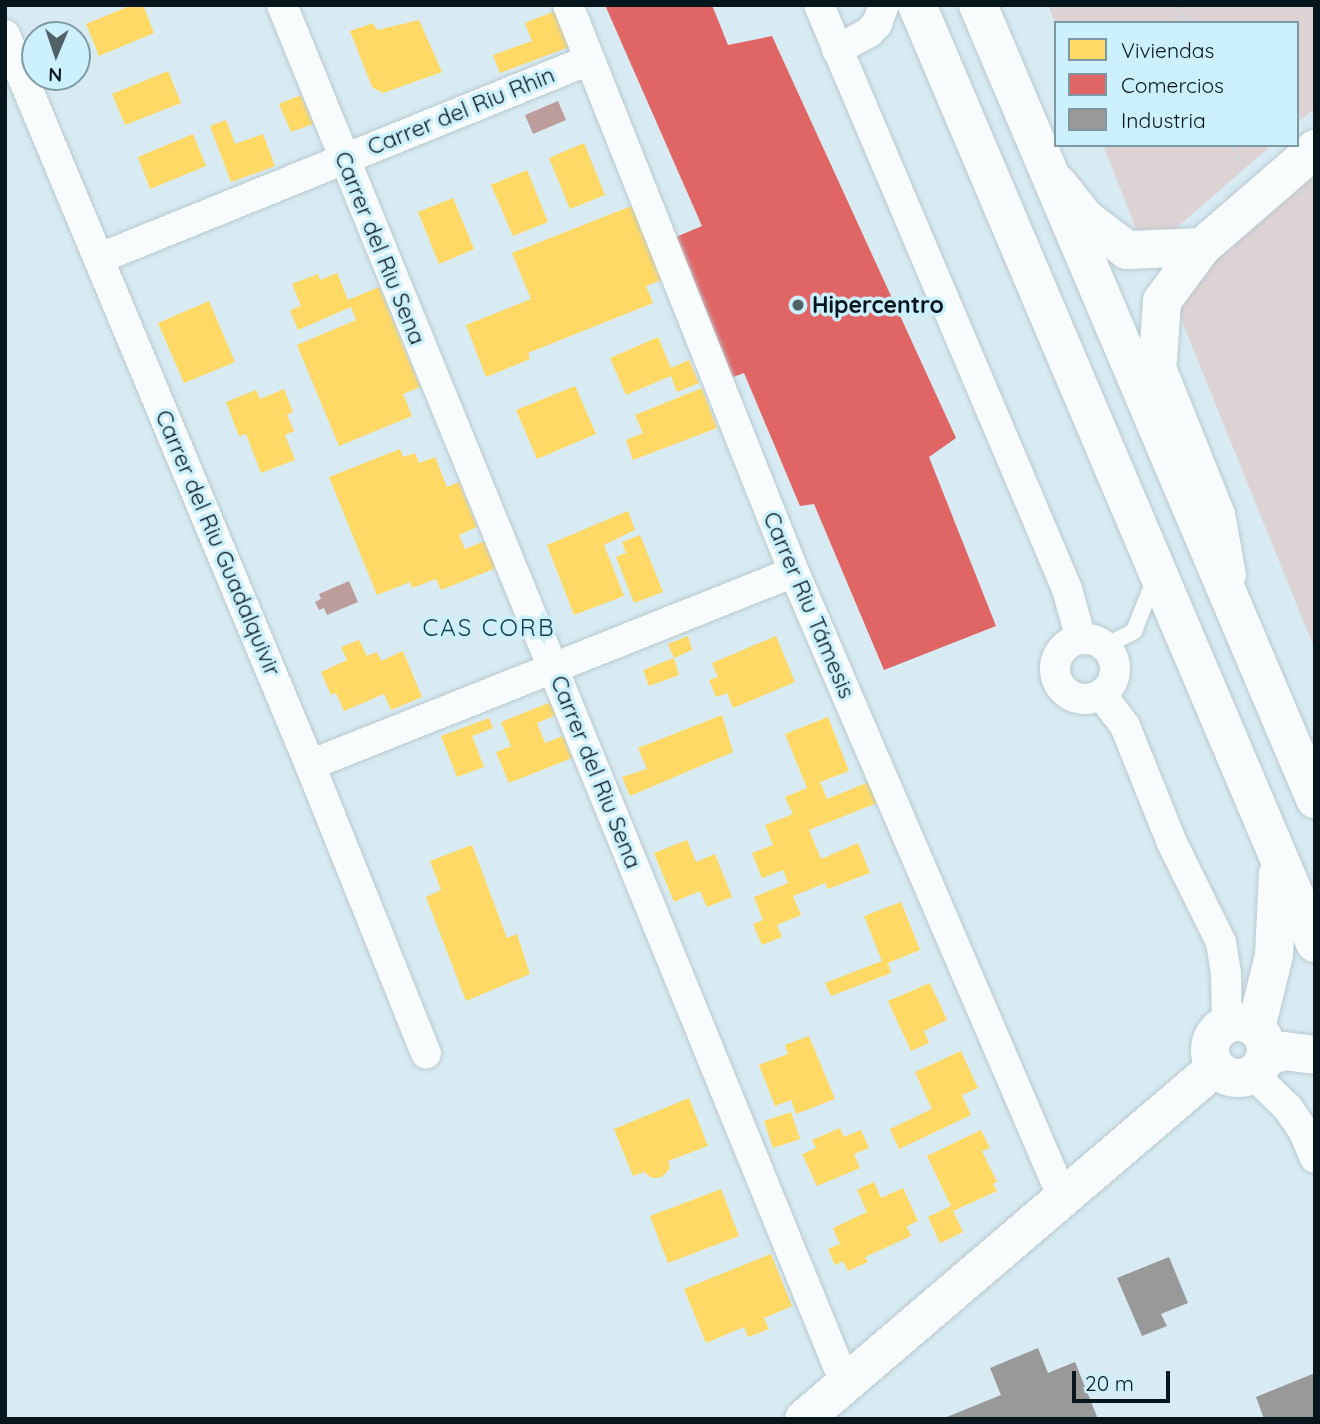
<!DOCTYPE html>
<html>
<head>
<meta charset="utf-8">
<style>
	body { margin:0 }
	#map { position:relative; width:1320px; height:1424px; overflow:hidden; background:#d8ebf2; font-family:Quicksand,sans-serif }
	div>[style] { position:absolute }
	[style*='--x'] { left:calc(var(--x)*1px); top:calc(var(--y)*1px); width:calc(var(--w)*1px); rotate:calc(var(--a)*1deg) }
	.green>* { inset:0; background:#ded3d4 }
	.water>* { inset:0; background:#bd9d9c }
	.homes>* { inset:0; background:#ffd966 }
	.shops>* { inset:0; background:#e06666 }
	.industry>* { inset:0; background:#999 }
	.path>* { height:4.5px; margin-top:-2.25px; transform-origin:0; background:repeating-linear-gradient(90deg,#d1d7d9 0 7px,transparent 0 10.5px) }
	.roads { filter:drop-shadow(0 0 2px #b8c9cf) drop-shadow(0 0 2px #b8c9cf) }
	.lane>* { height:16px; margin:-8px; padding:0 8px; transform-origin:8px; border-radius:8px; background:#f9fcfd }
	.street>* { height:30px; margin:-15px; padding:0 15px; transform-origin:15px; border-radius:15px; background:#f9fcfd }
	.street>.ring { margin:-15px; padding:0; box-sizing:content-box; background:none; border:30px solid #f9fcfd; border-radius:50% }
	.secondary>* { height:38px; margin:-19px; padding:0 19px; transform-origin:19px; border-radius:19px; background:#f9fcfd }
	.secondary>.ring { margin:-19px; padding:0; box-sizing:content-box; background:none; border:38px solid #f9fcfd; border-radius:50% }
	.primary>* { height:38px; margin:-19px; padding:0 19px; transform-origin:19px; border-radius:19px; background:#f9fcfd }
	.dots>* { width:19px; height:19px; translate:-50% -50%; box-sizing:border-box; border:4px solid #cdf0fd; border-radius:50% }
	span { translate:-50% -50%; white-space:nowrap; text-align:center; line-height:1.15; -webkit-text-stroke:7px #cdf0fd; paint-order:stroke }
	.street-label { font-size:23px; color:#06161c }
	.poi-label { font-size:23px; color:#06161c; font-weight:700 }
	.left { translate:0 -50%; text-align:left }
	.neighbourhood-label { font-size:24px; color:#113b47; letter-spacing:2px }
	.frame { position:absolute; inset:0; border:7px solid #06161c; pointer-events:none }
	.legend { position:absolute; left:1054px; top:21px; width:245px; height:126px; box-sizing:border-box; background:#cdf0fd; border:2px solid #7d99a3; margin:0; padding:9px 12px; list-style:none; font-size:21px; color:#06161c }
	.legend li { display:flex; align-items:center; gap:14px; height:35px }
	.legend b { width:35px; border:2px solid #7d99a3 }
	.north { position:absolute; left:21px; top:21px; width:70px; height:70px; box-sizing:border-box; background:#cdf0fd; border:2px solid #7d99a3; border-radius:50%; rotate:182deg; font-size:19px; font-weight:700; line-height:28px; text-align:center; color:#06161c }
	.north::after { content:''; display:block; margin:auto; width:24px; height:32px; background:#506167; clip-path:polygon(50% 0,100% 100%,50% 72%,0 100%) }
	.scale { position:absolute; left:1072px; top:1371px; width:98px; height:32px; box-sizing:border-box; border:4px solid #06161c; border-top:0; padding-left:9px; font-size:21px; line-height:24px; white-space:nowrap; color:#06161c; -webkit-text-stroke:5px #cdf0fd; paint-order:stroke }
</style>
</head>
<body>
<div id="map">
	<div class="green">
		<div style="clip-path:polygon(1048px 5px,1315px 5px,1315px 108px,1297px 123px,1297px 23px,1056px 25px)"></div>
		<div style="clip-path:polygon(1103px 145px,1272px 145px,1146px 254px)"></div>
		<div style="clip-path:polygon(1315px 163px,1315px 650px,1171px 294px)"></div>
	</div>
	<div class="water">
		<div style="clip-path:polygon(558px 101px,566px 120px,533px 134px,525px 115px)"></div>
		<div style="clip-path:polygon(349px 581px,358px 602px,327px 615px,324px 608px,319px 610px,315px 602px,321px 599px,319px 594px)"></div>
	</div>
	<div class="homes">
		<div style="clip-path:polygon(132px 5px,143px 5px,154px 33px,99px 56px,86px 24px)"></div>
		<div style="clip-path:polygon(555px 11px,569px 47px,500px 73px,493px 55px,532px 41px,525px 23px)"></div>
		<div style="clip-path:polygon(419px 20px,442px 72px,383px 93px,372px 87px,350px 31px,373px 23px,377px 30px)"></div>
		<div style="clip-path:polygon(168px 71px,181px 103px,125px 125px,112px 94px)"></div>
		<div style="clip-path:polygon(301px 95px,313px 124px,291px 132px,279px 104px)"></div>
		<div style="clip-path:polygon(226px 120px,235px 144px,263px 134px,275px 166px,231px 182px,210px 126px)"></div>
		<div style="clip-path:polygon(193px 134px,206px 166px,150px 189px,138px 157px)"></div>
		<div style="clip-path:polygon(584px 143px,605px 195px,570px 209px,549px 158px)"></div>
		<div style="clip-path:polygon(527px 170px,548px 222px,513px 236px,491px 185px)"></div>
		<div style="clip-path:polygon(453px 198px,474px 249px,439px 264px,418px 212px)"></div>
		<div style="clip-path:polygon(634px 205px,664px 279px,646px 286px,653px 303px,528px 353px,530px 359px,486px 377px,466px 325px,531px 299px,512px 253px)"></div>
		<div style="clip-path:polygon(337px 273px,348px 300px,379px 287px,420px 387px,403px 394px,412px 416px,339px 446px,297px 345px,356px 320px,351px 307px,298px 330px,290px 310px,301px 306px,292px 284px,318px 274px,320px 280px)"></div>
		<div style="clip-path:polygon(209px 301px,235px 362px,184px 383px,158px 323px)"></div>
		<div style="clip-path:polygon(658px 337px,671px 368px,689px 360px,699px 383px,677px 392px,671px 376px,626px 395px,610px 358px)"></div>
		<div style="clip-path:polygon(575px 386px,596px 434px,537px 459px,516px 410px)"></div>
		<div style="clip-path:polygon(702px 388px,717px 428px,633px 460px,626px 440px,643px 433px,635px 415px)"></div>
		<div style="clip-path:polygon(284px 389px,293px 412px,287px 415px,294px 431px,285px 435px,295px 460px,261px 473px,246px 434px,239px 436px,226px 402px,256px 390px,260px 399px)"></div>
		<div style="clip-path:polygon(400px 449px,403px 457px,415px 453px,419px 463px,435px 457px,447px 487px,459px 482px,477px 527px,459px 535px,465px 549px,485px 541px,496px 568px,441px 590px,436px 579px,412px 588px,410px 582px,377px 595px,329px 477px)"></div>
		<div style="clip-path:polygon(628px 511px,635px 530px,604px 545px,624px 596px,574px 615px,547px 545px)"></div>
		<div style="clip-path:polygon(640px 535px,663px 592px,634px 603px,616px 557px,626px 553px,622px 542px)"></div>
		<div style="clip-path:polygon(688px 636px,692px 650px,674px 658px,668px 644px)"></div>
		<div style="clip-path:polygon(776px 636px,795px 682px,733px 708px,727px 693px,716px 697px,709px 680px,718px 677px,712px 663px)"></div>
		<div style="clip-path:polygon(359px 640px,367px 656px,377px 652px,381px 661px,403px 651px,422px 697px,391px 710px,384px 694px,344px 711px,336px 693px,331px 695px,321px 672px,347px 660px,341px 647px)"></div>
		<div style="clip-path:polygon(674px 658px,679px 675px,649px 686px,643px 670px)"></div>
		<div style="clip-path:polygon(551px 702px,556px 715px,537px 723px,545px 743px,563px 736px,572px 758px,509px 783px,496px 752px,511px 746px,501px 722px)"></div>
		<div style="clip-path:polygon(722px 715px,733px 752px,630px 796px,622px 777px,647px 769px,638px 748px)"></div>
		<div style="clip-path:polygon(828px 717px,849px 771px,820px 782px,827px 799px,869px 782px,877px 803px,809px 830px,821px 859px,858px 843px,870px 873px,828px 889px,825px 883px,793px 896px,801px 915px,777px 925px,782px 937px,762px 945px,753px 924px,763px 920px,754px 897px,788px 883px,783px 870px,762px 878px,752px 853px,773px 845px,765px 825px,793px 814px,785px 797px,807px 788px,785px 734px)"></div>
		<div style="clip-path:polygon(489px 718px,493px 728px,472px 736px,484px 767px,457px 777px,441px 736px)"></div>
		<div style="clip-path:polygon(687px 840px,696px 862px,715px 854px,732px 897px,707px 907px,700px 891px,674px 902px,654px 853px)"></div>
		<div style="clip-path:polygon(472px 845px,507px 938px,517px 934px,530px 974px,466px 1001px,426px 897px,441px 890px,430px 861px)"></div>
		<div style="clip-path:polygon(901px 902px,920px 950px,888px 963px,891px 973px,831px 996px,825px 983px,882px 961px,864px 916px)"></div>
		<div style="clip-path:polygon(930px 983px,947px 1020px,924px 1031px,929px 1043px,911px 1051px,888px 1001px)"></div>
		<div style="clip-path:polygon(809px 1036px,835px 1099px,796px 1114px,791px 1100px,775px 1106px,759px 1065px,788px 1054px,785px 1045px)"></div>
		<div style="clip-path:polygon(961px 1051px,978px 1088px,962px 1095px,971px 1115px,899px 1149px,890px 1129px,932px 1109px,915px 1072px)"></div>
		<div style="clip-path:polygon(689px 1098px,708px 1146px,668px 1161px,670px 1168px,662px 1177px,652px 1178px,644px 1172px,633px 1176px,614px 1129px)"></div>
		<div style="clip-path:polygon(791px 1112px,800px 1139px,773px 1148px,764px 1121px)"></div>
		<div style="clip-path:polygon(840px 1128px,844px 1137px,861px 1130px,869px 1148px,854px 1154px,860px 1168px,817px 1186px,802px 1154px,816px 1148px,812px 1140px)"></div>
		<div style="clip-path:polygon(981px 1130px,990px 1148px,982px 1151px,997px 1182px,993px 1184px,997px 1191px,953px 1211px,963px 1232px,940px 1243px,928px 1217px,951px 1206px,927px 1156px)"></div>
		<div style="clip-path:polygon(874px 1182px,881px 1198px,903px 1188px,918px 1221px,907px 1226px,911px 1236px,865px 1257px,868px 1262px,848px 1271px,843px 1261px,835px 1265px,828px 1249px,840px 1244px,833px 1228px,867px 1212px,857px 1190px)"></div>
		<div style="clip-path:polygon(721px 1189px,739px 1236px,668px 1263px,650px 1216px)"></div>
		<div style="clip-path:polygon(771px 1254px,792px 1306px,764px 1318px,769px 1329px,748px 1337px,744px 1327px,706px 1343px,684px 1289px)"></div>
	</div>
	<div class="shops">
		<div style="clip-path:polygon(605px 5px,712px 5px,728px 45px,772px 36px,956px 438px,929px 457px,996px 626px,884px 670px,814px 504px,800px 506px,744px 373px,728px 379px,676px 237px,702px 226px)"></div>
	</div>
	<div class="industry">
		<div style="clip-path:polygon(1169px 1257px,1188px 1303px,1161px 1314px,1167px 1326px,1142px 1336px,1117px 1278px)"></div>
		<div style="clip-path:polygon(1038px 1348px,1048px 1373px,1075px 1362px,1098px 1419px,942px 1419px,1001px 1395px,990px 1368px)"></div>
		<div style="clip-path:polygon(1315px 1373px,1315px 1419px,1264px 1419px,1256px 1397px)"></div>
	</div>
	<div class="path">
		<div style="--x:1177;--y:5;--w:20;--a:63"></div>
		<div style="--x:1234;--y:145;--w:23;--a:70"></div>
	</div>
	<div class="roads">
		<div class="lane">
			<div style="--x:1105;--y:646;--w:33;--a:-27"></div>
			<div style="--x:1134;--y:631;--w:54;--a:-68.2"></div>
		</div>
		<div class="street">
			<div style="--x:282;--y:5;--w:1489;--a:67.78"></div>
			<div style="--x:568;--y:5;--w:610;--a:68.27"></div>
			<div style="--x:794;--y:572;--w:681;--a:66.75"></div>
			<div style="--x:819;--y:5;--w:634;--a:66.99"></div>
			<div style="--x:1067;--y:589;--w:52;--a:74.4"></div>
			<div style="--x:5;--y:35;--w:791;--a:67.32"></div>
			<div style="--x:310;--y:765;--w:311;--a:68.1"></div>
			<div style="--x:837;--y:50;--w:37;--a:-29"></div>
			<div style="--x:869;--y:32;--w:11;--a:-45"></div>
			<div style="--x:877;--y:24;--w:20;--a:-70"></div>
			<div style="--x:100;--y:258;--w:528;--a:-22.04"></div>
			<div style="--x:1158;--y:360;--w:166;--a:68.1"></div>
			<div style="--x:1220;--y:514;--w:62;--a:79.8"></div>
			<div class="ring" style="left:1055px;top:639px;width:30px;height:30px"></div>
			<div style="--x:1101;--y:694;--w:40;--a:53"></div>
			<div style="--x:1125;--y:726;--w:126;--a:68.1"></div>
			<div style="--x:1172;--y:843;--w:110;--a:63.7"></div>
			<div style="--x:1221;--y:942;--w:31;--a:81"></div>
			<div style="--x:1226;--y:973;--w:51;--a:88.9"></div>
			<div style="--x:310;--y:765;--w:521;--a:-21.74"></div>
			<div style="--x:1253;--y:1074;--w:49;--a:44.2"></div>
			<div style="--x:1288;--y:1108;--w:27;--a:56"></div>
			<div style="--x:1303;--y:1130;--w:30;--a:67"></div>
		</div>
		<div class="secondary">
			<div style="--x:1057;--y:183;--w:45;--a:51.3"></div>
			<div style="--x:1085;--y:218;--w:53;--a:37.3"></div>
			<div style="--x:1127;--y:250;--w:75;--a:-2.3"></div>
			<div style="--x:1158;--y:360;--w:59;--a:-86.1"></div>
			<div style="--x:1162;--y:301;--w:67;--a:-53.5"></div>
			<div style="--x:1202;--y:247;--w:150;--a:-40.9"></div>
			<div class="ring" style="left:1210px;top:1022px;width:18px;height:18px"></div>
			<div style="--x:804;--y:1419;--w:542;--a:-40.51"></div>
		</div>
		<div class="primary">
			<div style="--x:917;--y:5;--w:1019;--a:67.01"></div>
			<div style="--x:978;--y:5;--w:863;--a:67"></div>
			<div style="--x:1256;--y:1028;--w:75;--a:-76.1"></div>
			<div style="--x:1274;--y:955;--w:81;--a:-87.2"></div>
			<div style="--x:1265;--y:1057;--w:20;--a:-18"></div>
			<div style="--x:1284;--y:1051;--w:31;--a:7"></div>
		</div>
	</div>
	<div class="dots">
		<div style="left:798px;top:305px;background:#506167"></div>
	</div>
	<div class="street-label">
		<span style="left:461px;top:111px;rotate:-22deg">Carrer del Riu Rhin</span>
		<span style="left:380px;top:248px;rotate:68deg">Carrer del Riu Sena</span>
		<span style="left:218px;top:543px;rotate:67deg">Carrer del Riu Guadalquivir</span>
		<span style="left:809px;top:605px;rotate:67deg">Carrer Riu Támesis</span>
		<span style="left:596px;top:772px;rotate:68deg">Carrer del Riu Sena</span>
	</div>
	<div class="poi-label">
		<span class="left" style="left:812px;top:305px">Hipercentro</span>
	</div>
	<div class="neighbourhood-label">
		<span style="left:489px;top:628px">CAS CORB</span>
	</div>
	<div class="frame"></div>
	<ul class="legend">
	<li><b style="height:19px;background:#ffd966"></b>Viviendas</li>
	<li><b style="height:19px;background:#e06666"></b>Comercios</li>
	<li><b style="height:19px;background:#999"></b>Industria</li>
	</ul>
	<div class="north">N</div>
	<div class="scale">20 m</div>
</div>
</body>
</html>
